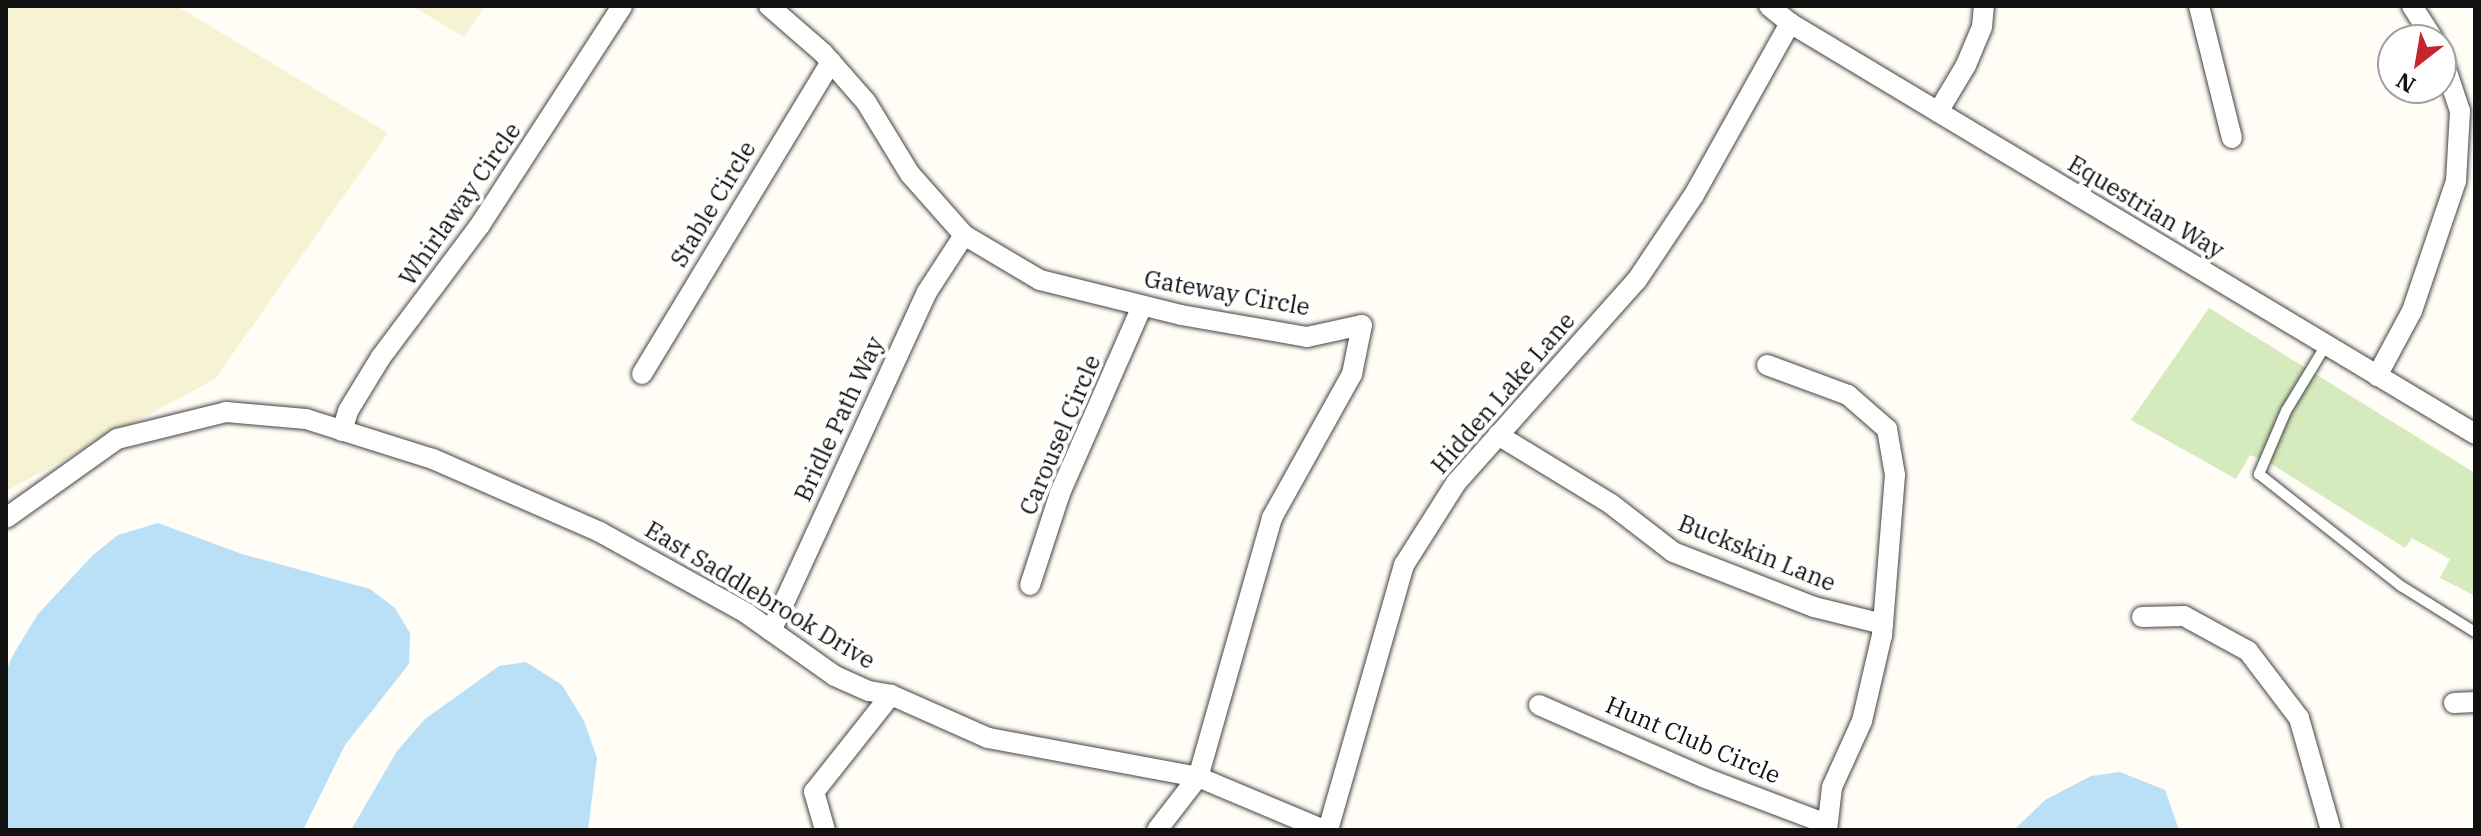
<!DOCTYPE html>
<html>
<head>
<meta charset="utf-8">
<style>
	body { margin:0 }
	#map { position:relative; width:2481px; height:836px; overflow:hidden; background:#fffdf5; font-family:"IBM Plex Serif",serif }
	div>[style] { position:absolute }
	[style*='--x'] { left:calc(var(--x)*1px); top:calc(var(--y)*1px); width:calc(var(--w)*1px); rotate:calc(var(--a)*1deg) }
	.farmland>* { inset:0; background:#f6f3d4 }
	.green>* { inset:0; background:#d5ebbd }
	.water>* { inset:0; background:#b9e0f7 }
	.roads { filter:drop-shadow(0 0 2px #444) drop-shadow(0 0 2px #444) }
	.service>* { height:10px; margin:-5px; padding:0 5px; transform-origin:5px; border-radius:5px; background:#fff }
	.minor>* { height:20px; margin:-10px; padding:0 10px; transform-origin:10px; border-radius:10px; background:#fff }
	span { translate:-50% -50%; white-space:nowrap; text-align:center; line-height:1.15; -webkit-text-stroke:8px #fff; paint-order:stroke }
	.street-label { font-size:24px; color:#111 }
	.frame { position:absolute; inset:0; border:8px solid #111; pointer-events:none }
	.north { position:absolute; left:2377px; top:24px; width:80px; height:80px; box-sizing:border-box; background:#fff; border:2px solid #a0a0a0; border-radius:50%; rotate:211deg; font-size:22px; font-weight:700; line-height:32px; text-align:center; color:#111 }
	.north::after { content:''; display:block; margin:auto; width:28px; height:36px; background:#c4262e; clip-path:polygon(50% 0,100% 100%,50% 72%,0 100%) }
</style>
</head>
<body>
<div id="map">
	<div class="farmland">
		<div style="clip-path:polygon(6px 6px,177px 6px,388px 133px,215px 379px,6px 491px)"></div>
		<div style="clip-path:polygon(412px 6px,485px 6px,464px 37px)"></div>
	</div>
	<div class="green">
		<div style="clip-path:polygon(2209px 308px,2475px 473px,2475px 596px,2440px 578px,2450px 559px,2412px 538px,2405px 548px,2268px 462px,2250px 455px,2236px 479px,2131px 420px)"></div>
	</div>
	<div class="water">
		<div style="clip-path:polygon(158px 523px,242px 554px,370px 589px,395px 608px,410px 633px,409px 664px,345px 745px,303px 830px,6px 830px,6px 671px,13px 655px,38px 614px,93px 555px,118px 535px)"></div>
		<div style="clip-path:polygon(526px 662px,562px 685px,584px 721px,597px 758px,588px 830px,351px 830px,397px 751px,425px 719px,499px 666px)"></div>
		<div style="clip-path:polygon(2120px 772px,2165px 790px,2179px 830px,2014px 830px,2045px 800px,2091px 776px)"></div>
	</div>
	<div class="roads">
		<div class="service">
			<div style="--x:2326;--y:345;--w:77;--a:121.2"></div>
			<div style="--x:2286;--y:411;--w:69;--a:113.2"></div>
			<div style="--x:2259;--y:474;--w:181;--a:38.3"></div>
			<div style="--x:2401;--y:586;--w:87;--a:31.9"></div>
		</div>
		<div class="minor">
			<div style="--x:769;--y:6;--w:72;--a:41"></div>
			<div style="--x:823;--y:53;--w:65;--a:48.7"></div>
			<div style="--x:866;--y:102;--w:84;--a:58.6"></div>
			<div style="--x:910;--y:174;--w:81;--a:48.5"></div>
			<div style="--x:964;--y:235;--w:88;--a:30.6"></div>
			<div style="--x:1040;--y:280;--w:145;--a:13.9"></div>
			<div style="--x:1181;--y:315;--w:128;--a:9.9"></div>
			<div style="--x:1307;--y:337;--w:56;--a:-12.3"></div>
			<div style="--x:1362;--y:325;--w:50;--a:101.5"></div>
			<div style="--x:1352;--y:374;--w:165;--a:119.1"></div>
			<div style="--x:1272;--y:518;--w:269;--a:105.9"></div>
			<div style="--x:1198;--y:777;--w:67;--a:127.7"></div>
			<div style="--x:1769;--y:6;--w:27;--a:39"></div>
			<div style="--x:1790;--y:23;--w:799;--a:30.96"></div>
			<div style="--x:2199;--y:6;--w:136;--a:76"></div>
			<div style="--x:2412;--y:6;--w:40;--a:57.1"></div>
			<div style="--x:1938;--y:112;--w:55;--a:-59.2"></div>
			<div style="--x:1966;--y:65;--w:41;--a:-67.2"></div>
			<div style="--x:1982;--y:27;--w:21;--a:-85"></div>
			<div style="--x:1767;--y:365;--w:86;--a:20.3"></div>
			<div style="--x:1848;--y:395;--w:52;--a:41.1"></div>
			<div style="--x:1887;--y:429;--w:47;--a:80.1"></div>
			<div style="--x:1895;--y:475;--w:161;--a:94.6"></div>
			<div style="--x:1882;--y:635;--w:88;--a:103.1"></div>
			<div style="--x:1862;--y:721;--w:72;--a:114.4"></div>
			<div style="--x:1832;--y:787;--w:43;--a:96.6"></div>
			<div style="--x:642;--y:374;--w:365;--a:-58.8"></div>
			<div style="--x:2377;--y:376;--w:74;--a:-61.7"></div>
			<div style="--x:2412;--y:311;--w:137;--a:-71.3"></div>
			<div style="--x:2456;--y:181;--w:70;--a:-86.7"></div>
			<div style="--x:2460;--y:111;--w:60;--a:-108.4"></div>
			<div style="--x:342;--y:431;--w:21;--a:-73"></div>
			<div style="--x:348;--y:411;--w:63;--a:-58.6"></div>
			<div style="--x:381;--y:357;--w:165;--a:-53.1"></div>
			<div style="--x:480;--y:225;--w:261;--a:-57"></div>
			<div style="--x:1498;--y:435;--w:132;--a:31.4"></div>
			<div style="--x:1611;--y:504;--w:78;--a:37.7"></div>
			<div style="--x:1673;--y:552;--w:151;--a:21.3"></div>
			<div style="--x:1814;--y:607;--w:71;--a:13.8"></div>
			<div style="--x:6;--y:518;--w:136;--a:-35.4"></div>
			<div style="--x:117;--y:439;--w:112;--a:-13.9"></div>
			<div style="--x:226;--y:412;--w:80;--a:5"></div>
			<div style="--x:306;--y:419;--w:133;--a:17.5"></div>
			<div style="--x:433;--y:459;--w:182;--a:23.6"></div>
			<div style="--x:600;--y:532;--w:167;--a:29"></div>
			<div style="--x:746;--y:613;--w:109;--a:35.3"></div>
			<div style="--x:835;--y:676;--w:37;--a:24"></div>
			<div style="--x:869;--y:691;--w:22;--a:10"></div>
			<div style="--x:891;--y:695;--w:106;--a:23.9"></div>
			<div style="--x:988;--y:738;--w:214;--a:10.5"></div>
			<div style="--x:1198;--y:777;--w:137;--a:22.8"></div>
			<div style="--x:1030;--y:585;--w:97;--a:-71.9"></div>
			<div style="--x:1060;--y:493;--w:204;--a:-66.3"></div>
			<div style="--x:2142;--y:617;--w:42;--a:-1.4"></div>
			<div style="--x:2184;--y:616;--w:73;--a:28.7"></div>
			<div style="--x:2248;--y:651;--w:84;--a:52.7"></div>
			<div style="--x:2299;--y:718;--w:116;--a:74.1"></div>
			<div style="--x:771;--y:631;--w:373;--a:-65.3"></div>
			<div style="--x:927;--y:292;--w:68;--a:-57"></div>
			<div style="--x:2454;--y:703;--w:21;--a:-3"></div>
			<div style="--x:1539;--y:705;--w:181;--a:23.7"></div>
			<div style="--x:1705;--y:778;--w:130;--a:20.7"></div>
			<div style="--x:825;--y:830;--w:40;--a:-106"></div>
			<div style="--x:814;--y:792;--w:124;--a:-51.6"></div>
			<div style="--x:1328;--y:830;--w:276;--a:-74"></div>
			<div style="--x:1404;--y:565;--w:97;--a:-57.6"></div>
			<div style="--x:1456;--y:483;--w:272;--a:-48.3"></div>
			<div style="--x:1637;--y:280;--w:102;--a:-56.2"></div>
			<div style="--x:1694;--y:195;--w:197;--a:-60.8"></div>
		</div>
	</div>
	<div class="street-label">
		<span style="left:460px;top:204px;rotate:-55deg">Whirlaway Circle</span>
		<span style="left:713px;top:204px;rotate:-59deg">Stable Circle</span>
		<span style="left:2146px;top:207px;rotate:31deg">Equestrian Way</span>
		<span style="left:1227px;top:293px;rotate:10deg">Gateway Circle</span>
		<span style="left:1503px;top:393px;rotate:-49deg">Hidden Lake Lane</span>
		<span style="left:839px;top:419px;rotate:-65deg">Bridle Path Way</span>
		<span style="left:1060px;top:435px;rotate:-67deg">Carousel Circle</span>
		<span style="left:1757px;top:553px;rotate:22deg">Buckskin Lane</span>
		<span style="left:760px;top:595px;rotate:31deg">East Saddlebrook Drive</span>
		<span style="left:1693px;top:740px;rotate:23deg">Hunt Club Circle</span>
	</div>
	<div class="frame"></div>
	<div class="north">N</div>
</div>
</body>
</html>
